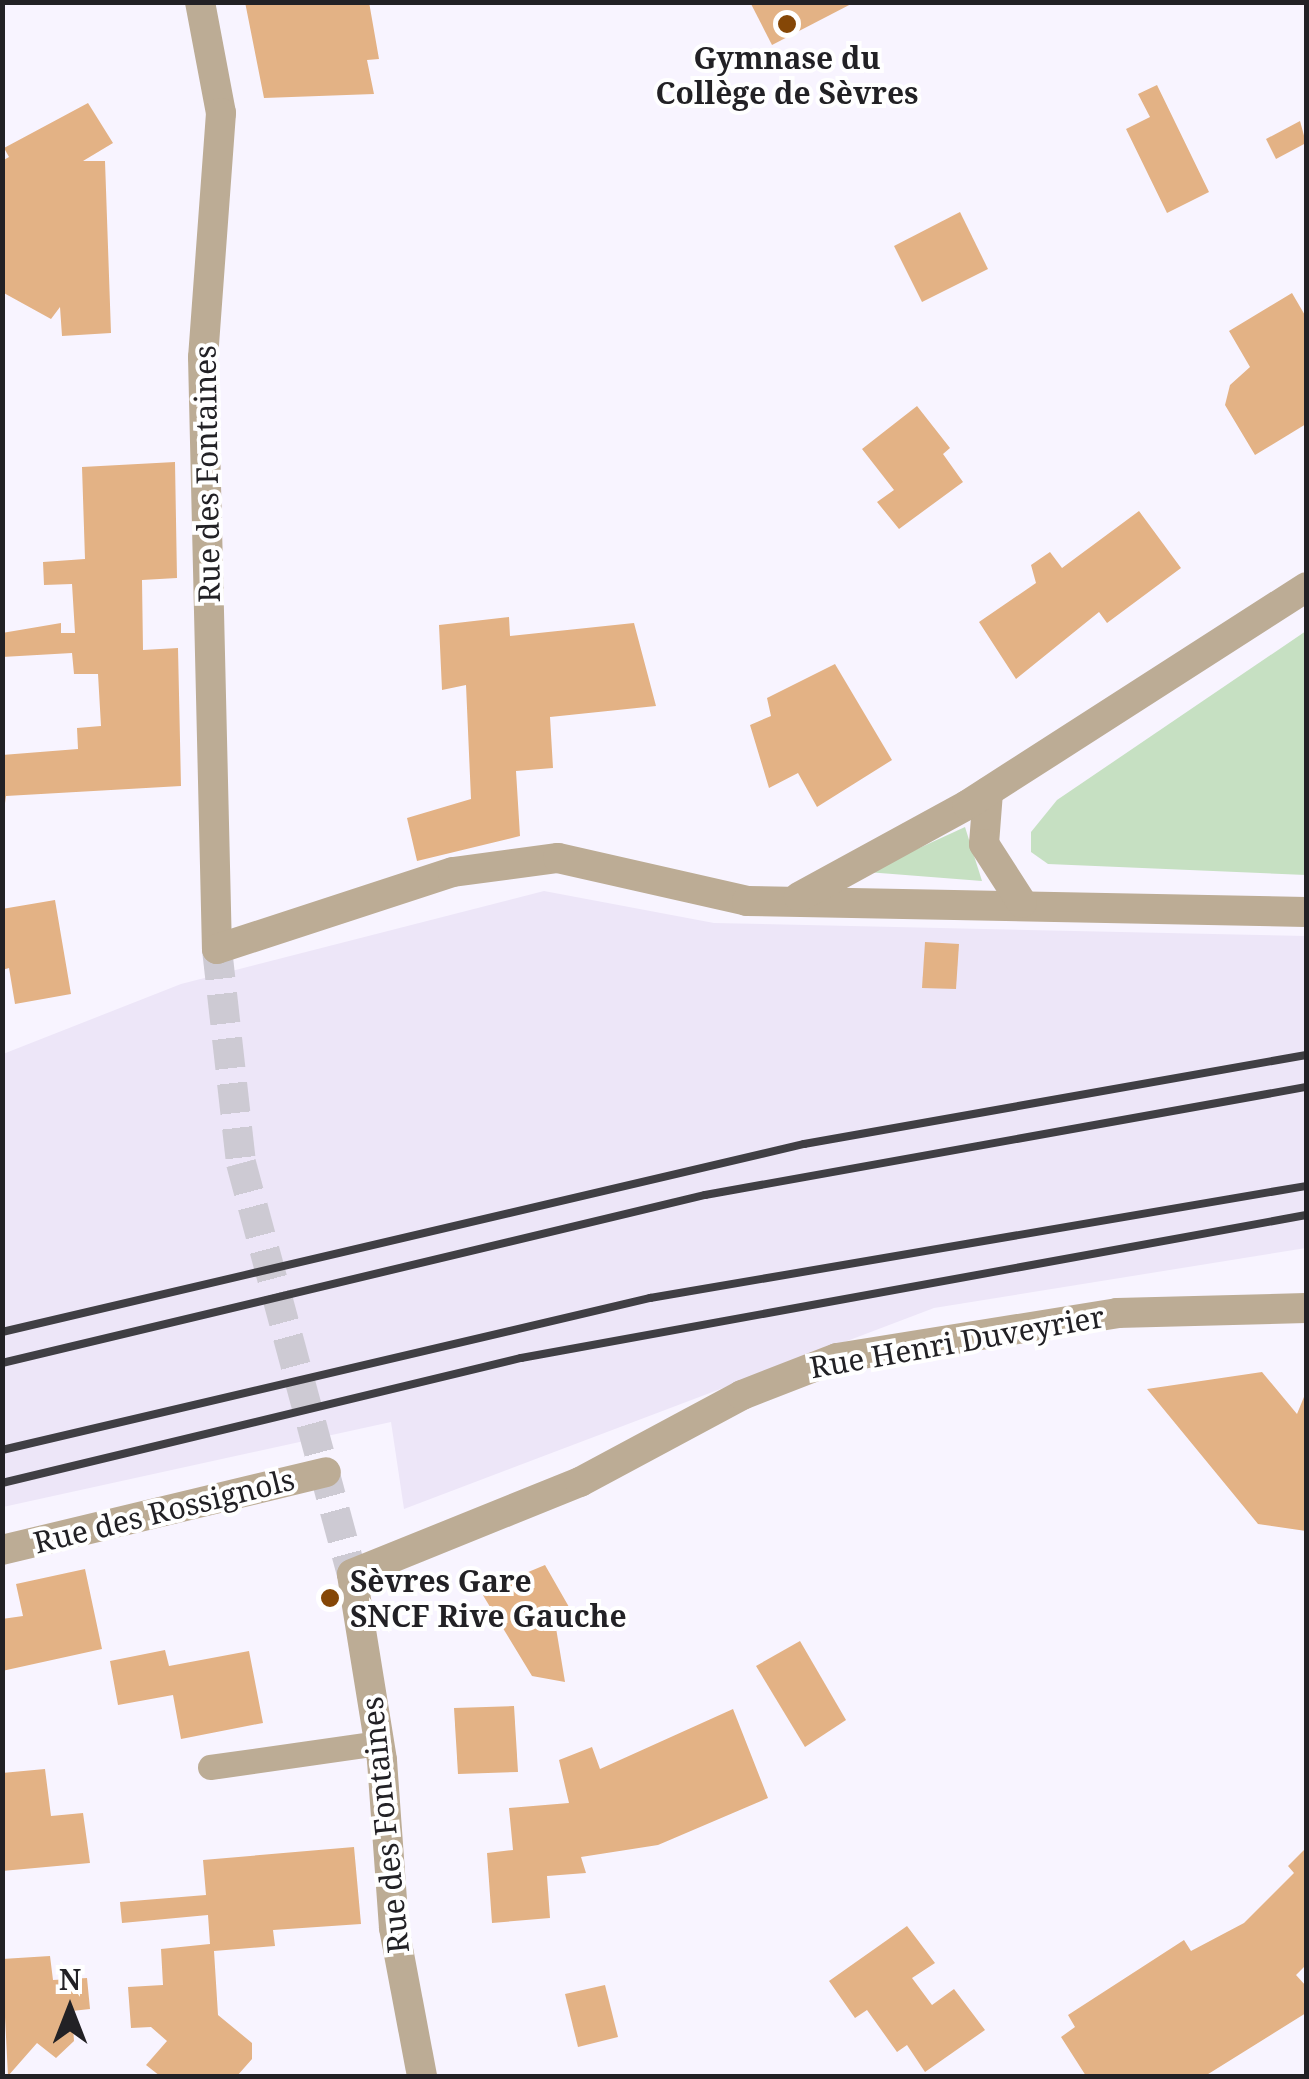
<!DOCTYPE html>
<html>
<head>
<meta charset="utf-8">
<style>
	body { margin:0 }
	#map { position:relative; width:1309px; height:2079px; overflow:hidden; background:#f8f4ff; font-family:"Noto Serif",serif }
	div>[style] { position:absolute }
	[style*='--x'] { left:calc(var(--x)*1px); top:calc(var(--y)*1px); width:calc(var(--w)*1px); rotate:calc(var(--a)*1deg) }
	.built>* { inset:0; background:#ede6f8 }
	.green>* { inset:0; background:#c6e0c2 }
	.building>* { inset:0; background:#e3b285 }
	.street-tunnel>* { height:30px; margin-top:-15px; transform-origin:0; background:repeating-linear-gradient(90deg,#cdcad3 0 30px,transparent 0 45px) }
	.lane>* { height:25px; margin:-12.5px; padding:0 12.5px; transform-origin:12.5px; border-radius:12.5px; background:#bcac95 }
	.street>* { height:30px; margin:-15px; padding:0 15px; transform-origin:15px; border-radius:15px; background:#bcac95 }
	.rail>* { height:8px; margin:-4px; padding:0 4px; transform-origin:4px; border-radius:4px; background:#403f44 }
	.dots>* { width:28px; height:28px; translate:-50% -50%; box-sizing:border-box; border:5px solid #fff; border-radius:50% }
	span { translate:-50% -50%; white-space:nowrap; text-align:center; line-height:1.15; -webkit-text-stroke:8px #fff; paint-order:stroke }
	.poi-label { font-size:30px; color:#222125; font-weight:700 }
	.left { translate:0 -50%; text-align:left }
	.street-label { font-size:30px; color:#222125 }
	.frame { position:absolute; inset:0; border:5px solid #222125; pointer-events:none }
	.north { position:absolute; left:20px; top:1959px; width:100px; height:100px; -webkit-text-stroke:8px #fff; paint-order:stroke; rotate:0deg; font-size:28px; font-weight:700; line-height:40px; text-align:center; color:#222125 }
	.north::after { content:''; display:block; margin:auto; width:35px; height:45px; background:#222125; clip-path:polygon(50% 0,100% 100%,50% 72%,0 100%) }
</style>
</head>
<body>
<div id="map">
	<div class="built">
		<div style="clip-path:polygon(544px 891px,714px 923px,1306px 936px,1306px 1248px,934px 1308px,404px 1509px,391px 1422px,3px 1507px,3px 1054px,181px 984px)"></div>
	</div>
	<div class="green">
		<div style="clip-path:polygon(1306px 631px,1306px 875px,1048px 864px,1031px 852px,1031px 832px,1057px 800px)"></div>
		<div style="clip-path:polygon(965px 827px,982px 881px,867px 872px)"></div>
	</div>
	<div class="building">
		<div style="clip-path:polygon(245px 2px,369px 2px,379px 59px,367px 60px,374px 94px,264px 98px)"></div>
		<div style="clip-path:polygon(750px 2px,855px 2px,772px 45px)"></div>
		<div style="clip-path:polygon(1157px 85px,1209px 192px,1167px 213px,1126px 129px,1150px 117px,1138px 94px)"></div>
		<div style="clip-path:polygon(88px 103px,113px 143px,83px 161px,105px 161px,111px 333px,62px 336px,60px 307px,51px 319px,2px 292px,2px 161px,9px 157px,4px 148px)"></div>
		<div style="clip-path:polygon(1300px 121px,1306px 143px,1276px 159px,1266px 139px)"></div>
		<div style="clip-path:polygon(960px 212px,988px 269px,922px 302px,894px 246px)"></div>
		<div style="clip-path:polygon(1292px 293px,1306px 317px,1306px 424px,1255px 455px,1225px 405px,1230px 385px,1250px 367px,1229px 331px)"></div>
		<div style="clip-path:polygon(917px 406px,950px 448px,943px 454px,963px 482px,899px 529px,877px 502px,894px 490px,862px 449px)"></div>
		<div style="clip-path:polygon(175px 462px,177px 578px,142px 580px,143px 650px,178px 648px,181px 786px,6px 796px,2px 825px,2px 755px,78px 749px,77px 728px,101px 726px,98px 674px,74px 674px,72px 653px,2px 657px,2px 633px,61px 623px,61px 633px,75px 633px,72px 584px,44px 585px,43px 562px,85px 559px,82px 467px)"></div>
		<div style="clip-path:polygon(1139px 511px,1181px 568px,1107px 623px,1099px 612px,1016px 679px,979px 622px,1036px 583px,1031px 565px,1050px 552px,1062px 568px)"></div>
		<div style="clip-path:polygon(509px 617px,510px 636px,634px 623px,656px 706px,550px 717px,553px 768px,516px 771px,520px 836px,417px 861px,407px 818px,471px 799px,466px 685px,442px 690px,439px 625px)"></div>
		<div style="clip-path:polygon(835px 664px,892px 760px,817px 807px,798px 773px,769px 788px,750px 725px,771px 716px,767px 698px)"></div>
		<div style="clip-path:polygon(55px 900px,71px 994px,15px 1004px,9px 968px,2px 970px,2px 909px)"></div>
		<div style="clip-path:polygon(925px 942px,959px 944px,956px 989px,922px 988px)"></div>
		<div style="clip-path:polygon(1262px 1372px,1297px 1414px,1306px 1392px,1306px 1531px,1258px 1524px,1147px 1389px)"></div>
		<div style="clip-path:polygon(545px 1565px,573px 1614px,555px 1622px,565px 1682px,532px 1676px,481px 1592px)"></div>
		<div style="clip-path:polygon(85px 1569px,102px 1649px,2px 1671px,2px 1619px,23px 1616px,16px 1584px)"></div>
		<div style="clip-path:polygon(800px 1641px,846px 1720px,805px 1747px,756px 1666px)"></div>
		<div style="clip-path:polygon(165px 1650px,169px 1666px,249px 1651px,263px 1723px,181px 1739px,173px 1695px,118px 1705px,110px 1661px)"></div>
		<div style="clip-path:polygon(514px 1706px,518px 1772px,458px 1774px,454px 1708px)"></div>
		<div style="clip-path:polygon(733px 1709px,768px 1798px,658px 1845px,581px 1857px,586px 1873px,547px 1876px,550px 1918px,492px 1923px,487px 1853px,513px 1850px,509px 1808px,569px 1803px,559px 1760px,592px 1747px,600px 1769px)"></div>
		<div style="clip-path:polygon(45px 1769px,51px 1816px,83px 1813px,90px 1863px,2px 1871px,2px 1773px)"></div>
		<div style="clip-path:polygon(354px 1847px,361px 1924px,273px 1930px,275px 1946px,214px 1951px,218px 2015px,252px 2043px,252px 2059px,237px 2076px,160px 2076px,146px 2065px,167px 2041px,151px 2027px,131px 2028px,128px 1987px,163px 1985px,161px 1949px,210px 1944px,208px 1915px,122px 1923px,120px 1902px,206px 1895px,203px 1860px)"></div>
		<div style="clip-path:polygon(1306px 1848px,1306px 1965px,1296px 1975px,1306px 1986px,1306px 2013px,1205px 2076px,1086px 2076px,1061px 2037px,1075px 2027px,1068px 2015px,1184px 1940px,1191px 1951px,1244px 1923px,1294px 1873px,1288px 1866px)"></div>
		<div style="clip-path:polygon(907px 1926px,935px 1963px,912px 1978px,932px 2005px,954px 1989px,985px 2030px,925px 2072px,907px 2045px,897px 2052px,867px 2010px,855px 2018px,829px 1981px)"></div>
		<div style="clip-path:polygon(50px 1956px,53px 1980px,87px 1978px,90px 2009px,72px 2011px,74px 2041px,56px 2058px,37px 2043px,8px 2076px,2px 1959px)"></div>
		<div style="clip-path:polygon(605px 1985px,618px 2037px,578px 2047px,565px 1994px)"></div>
	</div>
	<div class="street-tunnel">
		<div style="--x:217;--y:949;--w:215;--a:83.6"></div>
		<div style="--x:241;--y:1163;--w:426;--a:74.9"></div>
	</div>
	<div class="lane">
		<div style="--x:210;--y:1767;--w:171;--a:-8.1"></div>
	</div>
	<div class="street">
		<div style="--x:200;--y:2;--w:113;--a:79.3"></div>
		<div style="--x:221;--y:113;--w:245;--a:94.2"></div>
		<div style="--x:203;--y:357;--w:592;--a:88.65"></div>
		<div style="--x:217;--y:949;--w:248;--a:-18.1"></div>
		<div style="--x:453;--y:872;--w:106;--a:-7.6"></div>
		<div style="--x:558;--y:858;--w:194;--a:12.8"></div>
		<div style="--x:747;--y:901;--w:559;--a:1.13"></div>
		<div style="--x:988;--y:792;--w:52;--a:94.4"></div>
		<div style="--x:984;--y:844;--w:70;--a:57.2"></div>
		<div style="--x:799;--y:897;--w:192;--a:-28.7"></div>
		<div style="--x:967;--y:805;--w:403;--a:-32.7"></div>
		<div style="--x:2;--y:1550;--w:333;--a:-13.5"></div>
		<div style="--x:422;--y:2076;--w:151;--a:-100.7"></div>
		<div style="--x:394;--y:1928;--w:168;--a:-94.1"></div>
		<div style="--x:382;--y:1760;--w:188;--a:-99.2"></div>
		<div style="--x:352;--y:1574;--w:246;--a:-22"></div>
		<div style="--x:580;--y:1482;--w:184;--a:-28.2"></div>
		<div style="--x:742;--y:1395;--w:102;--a:-21.3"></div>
		<div style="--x:837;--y:1358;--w:284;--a:-9.1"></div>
		<div style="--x:1117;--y:1313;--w:189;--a:-1.5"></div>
	</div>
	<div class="rail">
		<div style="--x:2;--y:1332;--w:824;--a:-13.19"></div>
		<div style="--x:804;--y:1144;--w:510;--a:-10.05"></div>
		<div style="--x:2;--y:1363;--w:723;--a:-13.44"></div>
		<div style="--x:705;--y:1195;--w:611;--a:-10.19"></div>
		<div style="--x:2;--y:1450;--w:666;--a:-13.2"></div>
		<div style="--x:650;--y:1298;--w:665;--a:-9.69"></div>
		<div style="--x:2;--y:1483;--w:534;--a:-13.54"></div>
		<div style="--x:521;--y:1358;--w:798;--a:-10.32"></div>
	</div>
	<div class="dots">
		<div style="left:787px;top:24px;background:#854707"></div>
		<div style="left:330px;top:1598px;background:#854707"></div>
	</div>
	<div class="poi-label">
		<span style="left:787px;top:75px">Gymnase du<br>Collège de Sèvres</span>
		<span class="left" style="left:350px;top:1598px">Sèvres Gare<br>SNCF Rive Gauche</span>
	</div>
	<div class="street-label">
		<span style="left:207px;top:474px;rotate:-91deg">Rue des Fontaines</span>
		<span style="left:957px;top:1342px;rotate:-10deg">Rue Henri Duveyrier</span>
		<span style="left:164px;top:1511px;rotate:-14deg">Rue des Rossignols</span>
		<span style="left:385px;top:1825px;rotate:-96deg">Rue des Fontaines</span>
	</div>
	<div class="frame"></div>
	<div class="north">N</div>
</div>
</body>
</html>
